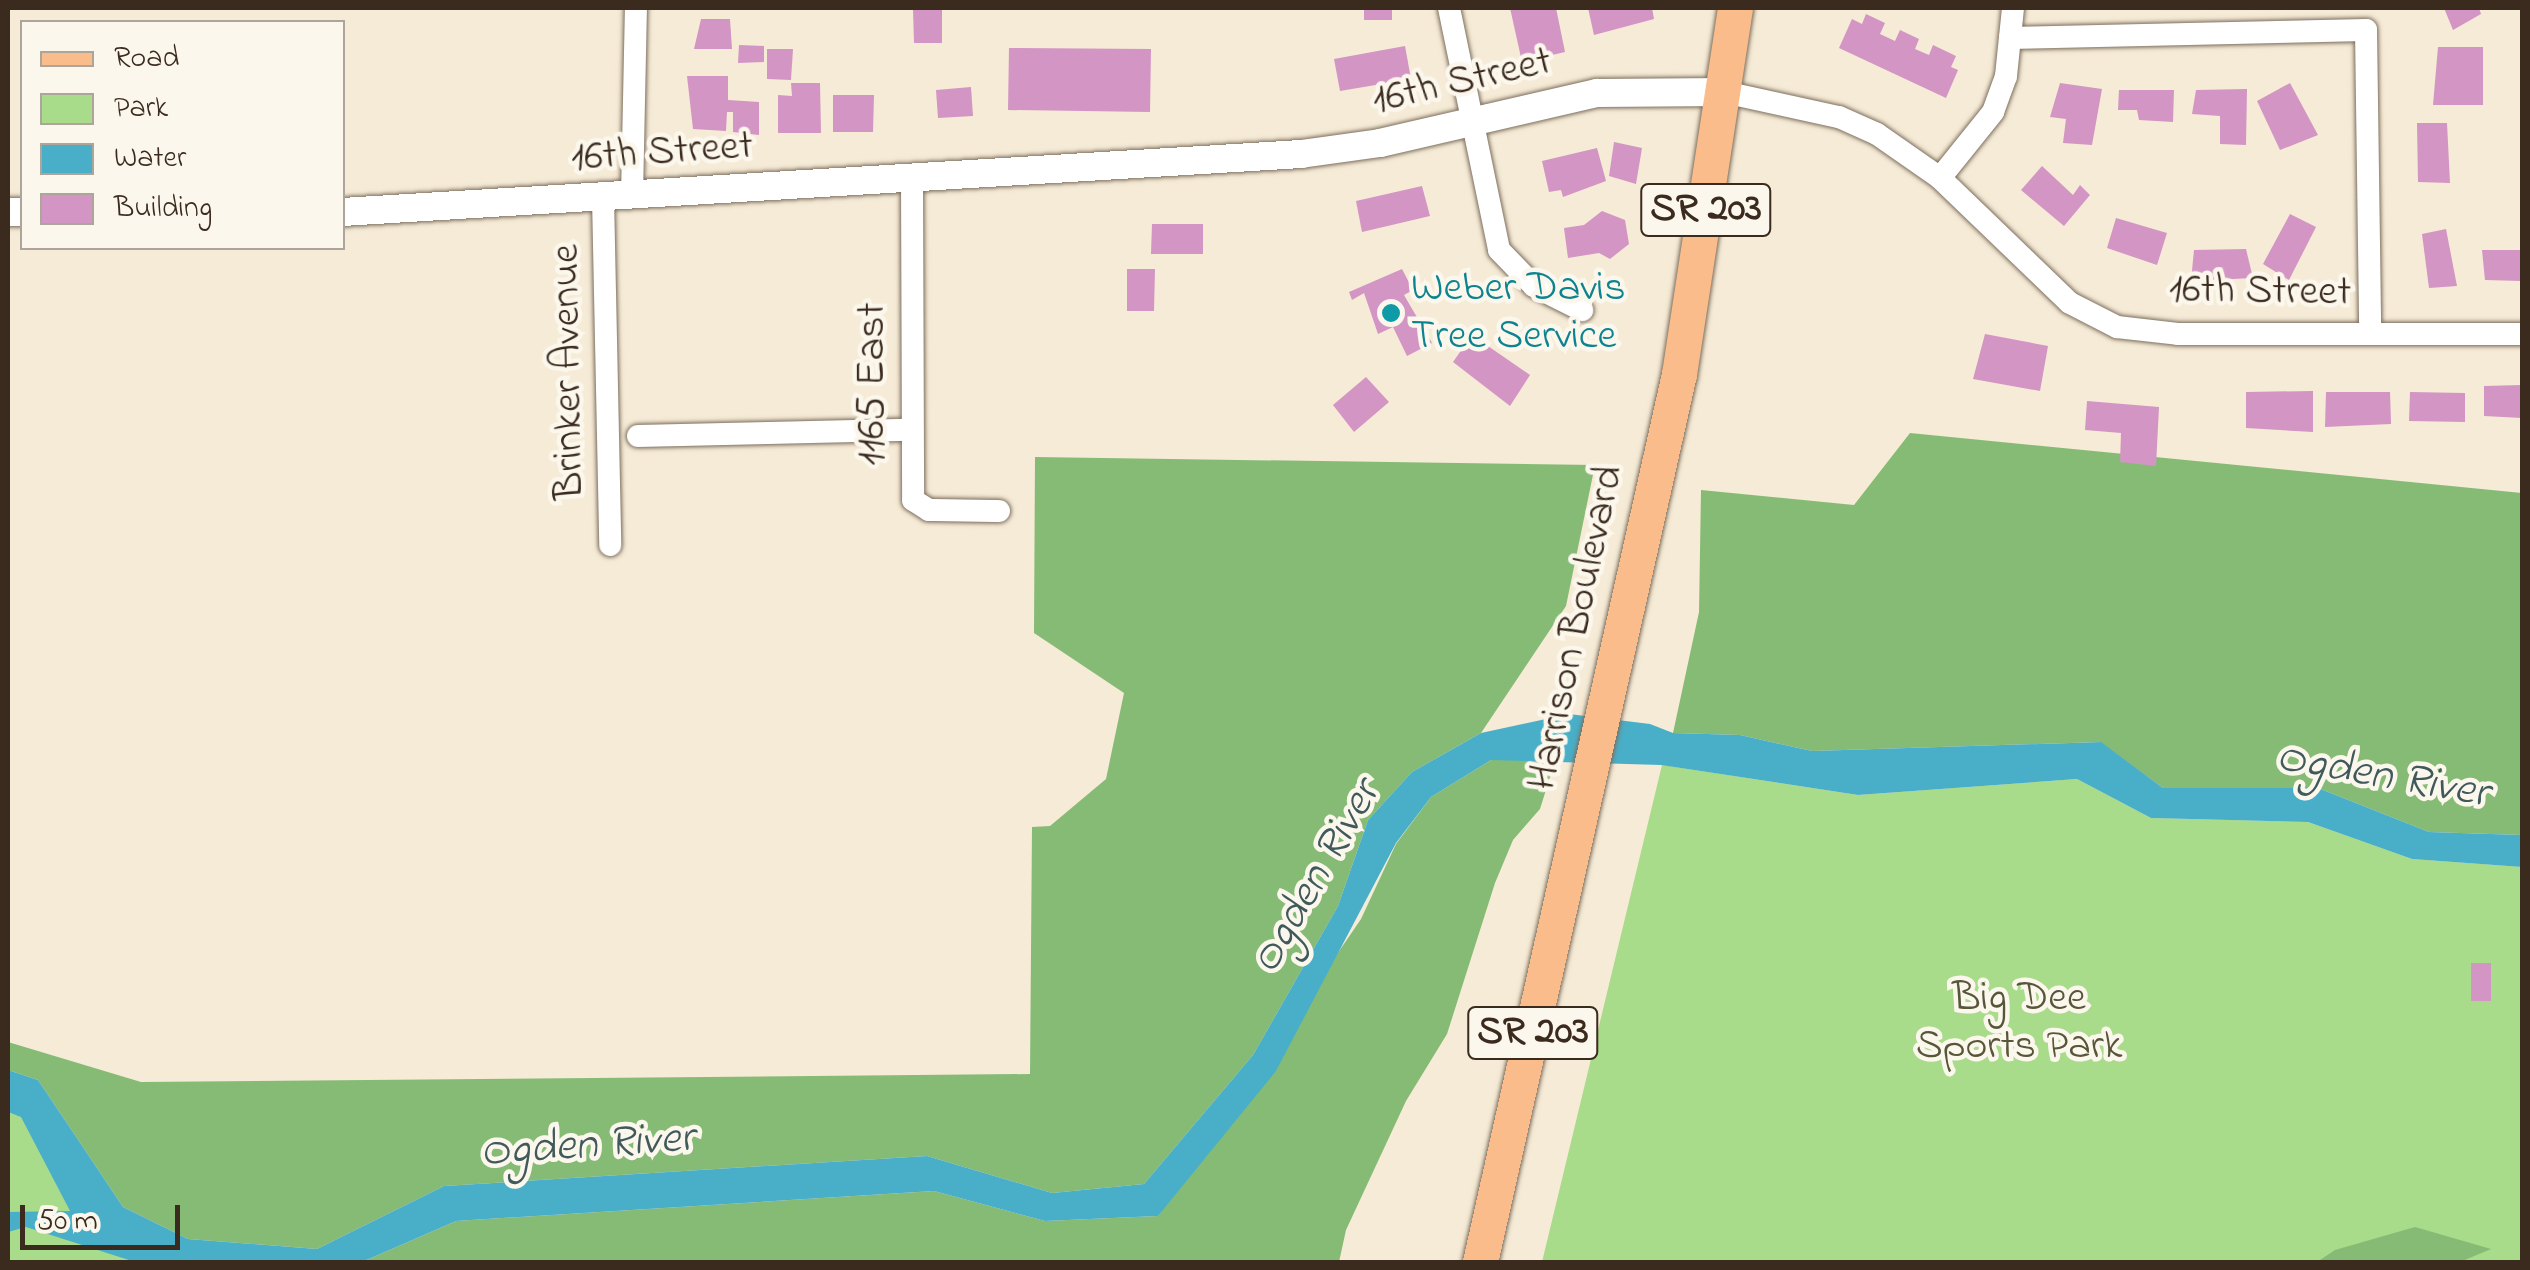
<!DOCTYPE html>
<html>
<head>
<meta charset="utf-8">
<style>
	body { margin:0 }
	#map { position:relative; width:2530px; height:1270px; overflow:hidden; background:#f6ebd6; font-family:"Indie Flower",sans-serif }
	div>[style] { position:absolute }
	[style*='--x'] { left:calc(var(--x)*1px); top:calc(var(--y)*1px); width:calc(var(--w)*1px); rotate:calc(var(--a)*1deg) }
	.green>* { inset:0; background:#a8db8a }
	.forest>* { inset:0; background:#86bb76 }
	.water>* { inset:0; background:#49afc8 }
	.building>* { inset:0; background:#d295c4 }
	.roads { filter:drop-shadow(0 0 2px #7c6e5e) drop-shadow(0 0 2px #7c6e5e) }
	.minor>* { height:22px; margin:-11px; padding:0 11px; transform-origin:11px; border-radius:11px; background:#fff }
	.tertiary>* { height:28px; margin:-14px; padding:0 14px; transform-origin:14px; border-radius:14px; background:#fff }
	.primary>* { height:35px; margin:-17.5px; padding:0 17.5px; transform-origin:17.5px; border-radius:17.5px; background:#f9bc8a }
	.dots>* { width:28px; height:28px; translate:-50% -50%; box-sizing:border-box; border:5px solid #fbf7ec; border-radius:50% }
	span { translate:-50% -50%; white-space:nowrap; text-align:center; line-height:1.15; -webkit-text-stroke:9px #fbf7ec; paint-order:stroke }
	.shield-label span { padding:2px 8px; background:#fbf7ec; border:2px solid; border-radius:8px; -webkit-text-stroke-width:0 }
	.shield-label { font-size:40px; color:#3b2a1e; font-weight:700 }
	.street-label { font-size:42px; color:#3b2a1e }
	.culture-label { font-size:42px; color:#0d838f }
	.left { translate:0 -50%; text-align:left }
	.park-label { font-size:42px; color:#565639 }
	.water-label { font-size:45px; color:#40595a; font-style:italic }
	.frame { position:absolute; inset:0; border:10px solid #3b2a1e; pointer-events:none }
	.legend { position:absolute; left:20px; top:20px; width:325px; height:230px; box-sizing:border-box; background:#fbf7ec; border:2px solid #aea59a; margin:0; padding:12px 18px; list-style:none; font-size:30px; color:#3b2a1e }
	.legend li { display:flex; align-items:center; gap:20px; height:50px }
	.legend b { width:50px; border:2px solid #aea59a }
	.scale { position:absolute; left:20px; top:1205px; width:160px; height:45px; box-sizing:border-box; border:5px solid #3b2a1e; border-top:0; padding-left:12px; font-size:30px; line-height:35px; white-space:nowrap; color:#3b2a1e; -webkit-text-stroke:8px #fbf7ec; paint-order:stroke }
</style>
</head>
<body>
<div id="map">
	<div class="green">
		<div style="clip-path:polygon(1662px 765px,1858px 795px,2077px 779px,2151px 818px,2308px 822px,2412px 859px,2522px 867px,2522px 1262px,1542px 1262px)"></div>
		<div style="clip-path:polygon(8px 1112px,21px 1116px,88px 1245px,135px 1262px,8px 1262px)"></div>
	</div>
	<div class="forest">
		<div style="clip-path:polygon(1910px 433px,2522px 493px,2522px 835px,2429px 832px,2318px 788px,2163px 788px,2100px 742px,1812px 751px,1740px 735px,1673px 733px,1699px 612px,1701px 490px,1854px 505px)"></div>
		<div style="clip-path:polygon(1035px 457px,1595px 465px,1566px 606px,1481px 733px,1412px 772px,1368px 820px,1338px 906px,1253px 1055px,1144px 1184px,1052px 1193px,927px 1156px,444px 1186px,317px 1249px,188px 1239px,123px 1207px,38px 1080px,8px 1070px,8px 1042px,141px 1082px,1030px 1074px,1032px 827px,1050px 826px,1106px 779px,1124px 693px,1034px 633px)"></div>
		<div style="clip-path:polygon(1556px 758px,1540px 809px,1513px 840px,1495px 883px,1447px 1034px,1406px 1101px,1346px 1230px,1339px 1262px,362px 1262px,456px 1221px,934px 1191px,1045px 1221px,1158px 1216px,1361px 919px,1396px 844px,1431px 797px,1491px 760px)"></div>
		<div style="clip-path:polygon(2415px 1227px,2491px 1249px,2460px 1262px,2317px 1262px,2335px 1250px)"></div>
	</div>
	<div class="water">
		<div style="clip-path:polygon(1569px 714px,1650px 724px,1673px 733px,1740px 735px,1812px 751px,2101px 742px,2163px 788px,2318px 788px,2429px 832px,2522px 835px,2522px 867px,2412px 859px,2308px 822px,2151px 818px,2077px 779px,1858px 795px,1661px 765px,1491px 760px,1431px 797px,1396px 843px,1276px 1071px,1158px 1216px,1045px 1221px,934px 1191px,456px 1221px,362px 1262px,135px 1262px,26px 1227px,8px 1232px,8px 1212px,70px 1211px,21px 1117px,8px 1112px,8px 1070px,38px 1080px,123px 1207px,188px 1239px,317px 1249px,444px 1186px,927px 1156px,1052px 1193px,1144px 1184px,1253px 1055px,1338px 906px,1368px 820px,1412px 772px,1481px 733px)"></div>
	</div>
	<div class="building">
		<div style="clip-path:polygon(1364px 8px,1392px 8px,1392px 20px,1364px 20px)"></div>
		<div style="clip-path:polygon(1510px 8px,1556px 8px,1565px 52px,1522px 62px)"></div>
		<div style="clip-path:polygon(1588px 8px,1652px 8px,1654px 19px,1594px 35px)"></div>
		<div style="clip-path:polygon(2444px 8px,2479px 8px,2481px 14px,2453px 30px)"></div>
		<div style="clip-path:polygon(913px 9px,942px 9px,942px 43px,914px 43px)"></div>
		<div style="clip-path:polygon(1866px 14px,1885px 23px,1880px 34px,1895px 41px,1900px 30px,1919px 39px,1915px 49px,1929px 55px,1933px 45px,1956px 56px,1951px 67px,1958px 70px,1946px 98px,1839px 48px,1852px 19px,1862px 24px)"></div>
		<div style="clip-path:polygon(701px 19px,730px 19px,732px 49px,694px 49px)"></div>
		<div style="clip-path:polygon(739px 45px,764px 46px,764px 62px,738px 63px)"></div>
		<div style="clip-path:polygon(1405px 46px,1411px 79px,1340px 91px,1334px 59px)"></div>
		<div style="clip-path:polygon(2438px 47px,2483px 47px,2483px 105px,2433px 105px)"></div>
		<div style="clip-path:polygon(1009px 48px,1151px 49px,1150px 112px,1008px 110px)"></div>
		<div style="clip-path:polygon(767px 49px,793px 49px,791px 80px,767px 79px)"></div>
		<div style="clip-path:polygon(687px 76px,728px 76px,728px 100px,759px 102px,759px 135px,733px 132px,733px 112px,727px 112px,726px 131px,693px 129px)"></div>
		<div style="clip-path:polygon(791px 83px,820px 83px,821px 133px,778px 133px,778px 95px,792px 96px)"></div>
		<div style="clip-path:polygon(2060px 83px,2102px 89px,2092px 145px,2063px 143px,2066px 119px,2050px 117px)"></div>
		<div style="clip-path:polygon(2290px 83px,2318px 135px,2280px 150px,2257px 101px)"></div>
		<div style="clip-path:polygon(971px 87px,973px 116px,938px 118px,936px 90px)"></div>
		<div style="clip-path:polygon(2247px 89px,2246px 145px,2220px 144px,2220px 116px,2192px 114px,2196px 90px)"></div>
		<div style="clip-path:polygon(2119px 90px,2174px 90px,2173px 122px,2139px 120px,2137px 110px,2118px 110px)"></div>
		<div style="clip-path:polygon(833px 95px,874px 95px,873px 132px,833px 132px)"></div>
		<div style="clip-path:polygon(2417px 123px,2447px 123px,2450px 183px,2418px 182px)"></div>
		<div style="clip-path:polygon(1614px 142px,1642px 148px,1636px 184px,1609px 176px)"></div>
		<div style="clip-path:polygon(1597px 148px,1606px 181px,1563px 197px,1561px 190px,1549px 192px,1542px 161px)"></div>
		<div style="clip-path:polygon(2042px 166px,2073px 195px,2080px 185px,2090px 195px,2064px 226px,2021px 190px)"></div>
		<div style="clip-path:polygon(1422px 186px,1430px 216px,1362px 232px,1356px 201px)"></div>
		<div style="clip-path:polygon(1602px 211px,1625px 220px,1629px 244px,1610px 259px,1599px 253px,1568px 258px,1564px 228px,1584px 225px)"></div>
		<div style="clip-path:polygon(2290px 214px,2316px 227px,2289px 280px,2263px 264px)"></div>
		<div style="clip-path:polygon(2116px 218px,2167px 233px,2157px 265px,2107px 248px)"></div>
		<div style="clip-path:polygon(1152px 224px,1203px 224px,1203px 254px,1151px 254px)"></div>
		<div style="clip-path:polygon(2446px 229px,2457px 286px,2429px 288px,2422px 234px)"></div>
		<div style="clip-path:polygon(2246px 249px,2253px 278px,2191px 281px,2194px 250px)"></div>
		<div style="clip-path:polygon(2482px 250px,2522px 250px,2522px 281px,2485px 280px)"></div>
		<div style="clip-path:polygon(1127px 269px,1155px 269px,1154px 311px,1127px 311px)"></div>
		<div style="clip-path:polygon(1402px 269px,1413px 290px,1404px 295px,1432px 343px,1407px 356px,1393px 327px,1378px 334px,1364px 293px,1352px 300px,1349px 292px)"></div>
		<div style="clip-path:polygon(1985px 334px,2048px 346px,2040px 391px,1973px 379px)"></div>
		<div style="clip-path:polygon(1472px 335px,1530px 375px,1510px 406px,1453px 362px)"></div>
		<div style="clip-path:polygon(1366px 377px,1389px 402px,1354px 432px,1333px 405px)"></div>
		<div style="clip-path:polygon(2522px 385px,2522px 418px,2484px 416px,2484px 386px)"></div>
		<div style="clip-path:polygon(2313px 391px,2313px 432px,2246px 428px,2246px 392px)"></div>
		<div style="clip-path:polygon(2326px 392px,2390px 392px,2391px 424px,2325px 427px)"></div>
		<div style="clip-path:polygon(2410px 392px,2465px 393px,2465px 422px,2409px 421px)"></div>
		<div style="clip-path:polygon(2087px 401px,2159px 407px,2156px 466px,2120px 462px,2121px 433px,2085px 430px)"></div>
		<div style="clip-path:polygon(2471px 963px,2491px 963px,2491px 1001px,2471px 1001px)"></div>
	</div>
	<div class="roads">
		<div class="minor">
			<div style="--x:1449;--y:8;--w:247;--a:78.3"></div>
			<div style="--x:1499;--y:250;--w:50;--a:45.8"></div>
			<div style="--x:1534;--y:286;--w:54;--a:26.6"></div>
			<div style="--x:2010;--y:38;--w:356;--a:-1.3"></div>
			<div style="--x:2366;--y:30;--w:304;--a:89.2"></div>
			<div style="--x:1724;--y:92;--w:118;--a:12.3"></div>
			<div style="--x:1839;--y:117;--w:42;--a:24.1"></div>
			<div style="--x:1877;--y:134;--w:77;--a:34.9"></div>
			<div style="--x:1940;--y:178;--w:180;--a:43.9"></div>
			<div style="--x:2070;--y:303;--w:53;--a:27.1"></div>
			<div style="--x:2117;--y:327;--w:61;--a:6.5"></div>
			<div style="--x:2178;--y:334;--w:344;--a:0"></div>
			<div style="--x:912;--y:177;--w:323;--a:89.8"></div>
			<div style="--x:913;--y:500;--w:19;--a:32"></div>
			<div style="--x:929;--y:510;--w:70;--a:0.8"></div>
			<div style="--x:1940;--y:178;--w:85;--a:-51.2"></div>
			<div style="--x:1993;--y:112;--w:38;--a:-70"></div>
			<div style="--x:2006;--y:76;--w:68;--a:-84.1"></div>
			<div style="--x:632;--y:196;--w:188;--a:-88.8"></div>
			<div style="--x:603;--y:197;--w:348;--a:88.8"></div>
			<div style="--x:638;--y:436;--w:271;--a:-1.3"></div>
		</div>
		<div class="tertiary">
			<div style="--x:8;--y:212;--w:14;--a:0"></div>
			<div style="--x:342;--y:212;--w:961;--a:-3.46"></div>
			<div style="--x:1301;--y:154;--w:80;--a:-7.9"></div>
			<div style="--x:1380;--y:143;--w:223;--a:-13"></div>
			<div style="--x:1597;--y:93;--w:127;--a:-0.5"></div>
		</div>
		<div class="primary">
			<div style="--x:1480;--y:1262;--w:910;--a:-77.37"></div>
			<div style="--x:1679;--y:374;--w:370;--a:-81.3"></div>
		</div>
	</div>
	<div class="dots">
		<div style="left:1391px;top:313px;background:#0f9aa8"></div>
	</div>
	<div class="shield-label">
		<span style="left:1706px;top:210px">SR 203</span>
		<span style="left:1533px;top:1033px">SR 203</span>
	</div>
	<div class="street-label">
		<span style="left:1462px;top:82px;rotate:-13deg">16th Street</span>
		<span style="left:662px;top:153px;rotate:-4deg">16th Street</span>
		<span style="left:2260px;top:292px;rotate:1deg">16th Street</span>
		<span style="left:569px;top:372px;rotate:-91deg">Brinker Avenue</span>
		<span style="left:873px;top:384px;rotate:-90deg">1165 East</span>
		<span style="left:1577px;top:628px;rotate:-78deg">Harrison Boulevard</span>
	</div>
	<div class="culture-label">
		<span class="left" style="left:1411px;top:313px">Weber Davis<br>Tree Service</span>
	</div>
	<div class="park-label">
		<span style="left:2019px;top:1023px">Big Dee<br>Sports Park</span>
	</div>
	<div class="water-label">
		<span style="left:2382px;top:777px;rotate:10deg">Ogden River</span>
		<span style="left:1317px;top:878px;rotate:-60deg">Ogden River</span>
		<span style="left:587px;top:1147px;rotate:-4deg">Ogden River</span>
	</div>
	<div class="frame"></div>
	<ul class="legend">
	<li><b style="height:12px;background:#f9bc8a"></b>Road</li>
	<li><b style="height:28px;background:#a8db8a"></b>Park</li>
	<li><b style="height:28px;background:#49afc8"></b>Water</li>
	<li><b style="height:28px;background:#d295c4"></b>Building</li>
	</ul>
	<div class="scale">50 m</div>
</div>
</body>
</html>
